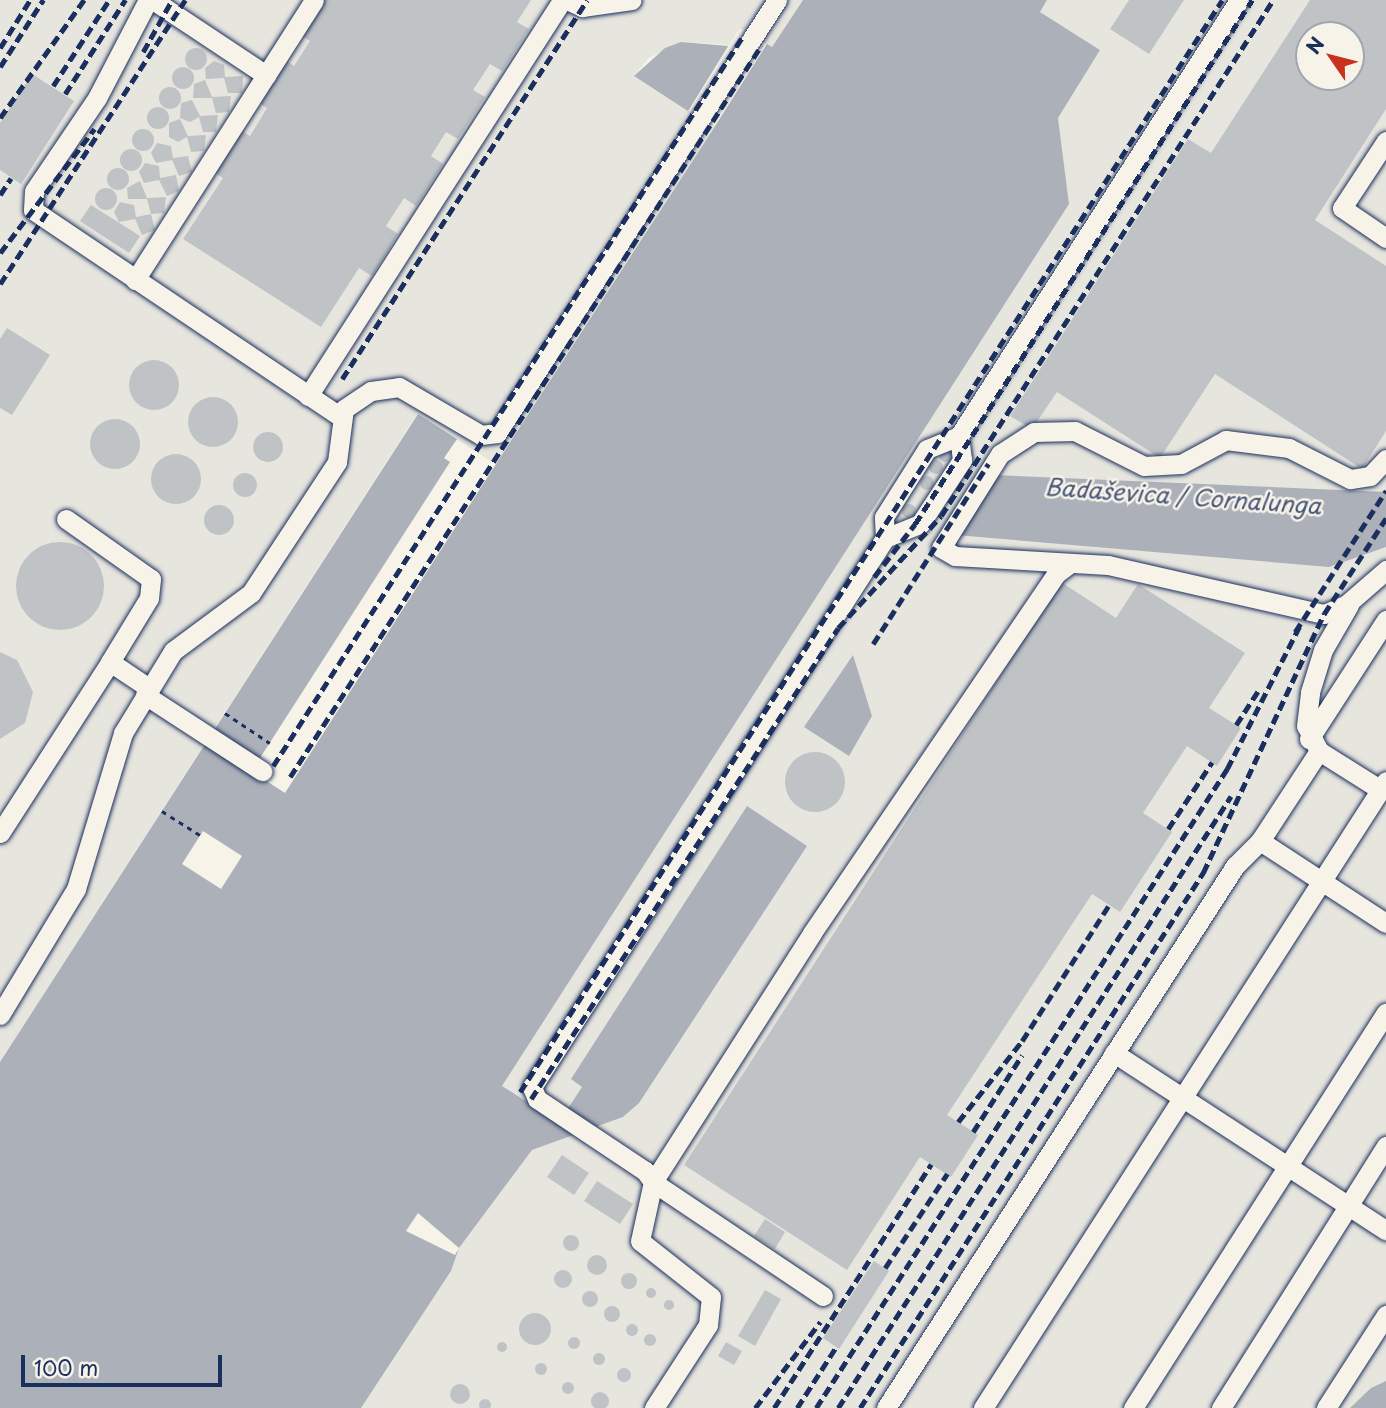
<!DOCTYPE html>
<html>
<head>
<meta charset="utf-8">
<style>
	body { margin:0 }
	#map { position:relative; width:1386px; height:1408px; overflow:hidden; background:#f7f3e8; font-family:"Playpen Sans",sans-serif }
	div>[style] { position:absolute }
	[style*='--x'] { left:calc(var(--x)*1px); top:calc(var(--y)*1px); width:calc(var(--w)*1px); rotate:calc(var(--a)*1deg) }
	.built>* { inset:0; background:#e6e5de }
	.water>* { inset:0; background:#acb0b9 }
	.pier>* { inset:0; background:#f7f3e8 }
	.building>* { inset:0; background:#c0c3c5 }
	.round { border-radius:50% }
	.path>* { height:2.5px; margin-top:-1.25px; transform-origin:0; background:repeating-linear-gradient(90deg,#1b2f5e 0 5px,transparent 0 10px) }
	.roads { filter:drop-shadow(0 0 2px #1b2f5e) drop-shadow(0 0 2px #1b2f5e) }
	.minor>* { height:19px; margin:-9.5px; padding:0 9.5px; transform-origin:9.5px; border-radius:9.5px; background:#f7f3e8 }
	.rail>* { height:4.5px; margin-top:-2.25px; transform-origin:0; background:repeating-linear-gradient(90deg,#1b2f5e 0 10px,transparent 0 15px) }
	span { translate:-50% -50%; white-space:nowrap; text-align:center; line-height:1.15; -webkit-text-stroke:5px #f7f3e8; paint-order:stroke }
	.water-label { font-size:23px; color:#465679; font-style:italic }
	.north { position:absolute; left:1295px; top:21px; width:70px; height:70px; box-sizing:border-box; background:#f7f3e8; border:2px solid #9fa5b1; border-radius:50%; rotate:305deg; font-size:19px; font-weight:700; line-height:28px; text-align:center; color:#1b2f5e }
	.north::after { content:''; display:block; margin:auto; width:24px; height:32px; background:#c8321e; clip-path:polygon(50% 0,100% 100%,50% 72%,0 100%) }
	.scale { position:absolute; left:21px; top:1355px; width:201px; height:32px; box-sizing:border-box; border:4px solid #1b2f5e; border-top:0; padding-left:9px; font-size:21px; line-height:24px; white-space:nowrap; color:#1b2f5e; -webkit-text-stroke:5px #f7f3e8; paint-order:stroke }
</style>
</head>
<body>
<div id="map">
	<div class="built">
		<div style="clip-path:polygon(0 0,803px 0,772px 47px,681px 42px,649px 58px,634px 76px,714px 128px,496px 464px,417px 414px,0 1062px)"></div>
		<div style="clip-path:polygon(evenodd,1047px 0,1386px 0,1386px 1381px,1350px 1408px,361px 1408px,451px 1271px,459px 1248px,532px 1150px,623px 1117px,806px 846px,747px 806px,572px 1079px,582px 1087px,559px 1122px,502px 1086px,1069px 204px,1058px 118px,1100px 50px,1040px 12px,1047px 0,1309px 35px,1351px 35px,1351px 77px,1309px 77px,1309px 35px)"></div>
	</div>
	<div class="water">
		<div style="clip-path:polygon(803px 0,1047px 0,1040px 12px,1100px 50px,1058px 118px,1069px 204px,502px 1086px,559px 1122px,582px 1087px,571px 1079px,747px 806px,807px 846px,639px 1103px,623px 1117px,532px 1150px,459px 1248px,451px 1271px,361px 1408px,0 1408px,0 1062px,418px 414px,496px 464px,714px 128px,634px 76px,665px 48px,681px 42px,729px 46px,740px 27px,772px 47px)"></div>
		<div style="clip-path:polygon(993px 475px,1386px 492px,1386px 547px,1329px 567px,956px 535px)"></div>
		<div style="clip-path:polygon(853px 655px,872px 716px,849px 756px,804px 727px)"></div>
		<div style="clip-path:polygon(1386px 1381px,1386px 1408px,1350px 1408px,1371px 1388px)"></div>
	</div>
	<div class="pier">
		<div style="clip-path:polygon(740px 27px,767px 44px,714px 128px,688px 111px)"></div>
		<div style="clip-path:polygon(457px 439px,496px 464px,285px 793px,206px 742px,260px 758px,450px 462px,444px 458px)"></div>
		<div style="clip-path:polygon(203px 831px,242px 856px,221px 889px,182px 864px)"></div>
		<div style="clip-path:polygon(418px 1213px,459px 1248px,455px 1255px,406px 1231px)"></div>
	</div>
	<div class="building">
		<div style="clip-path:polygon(316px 0,531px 0,517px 22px,529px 29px,502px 71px,490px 64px,473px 90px,485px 97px,458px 139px,446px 132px,431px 156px,443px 164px,416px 206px,404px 198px,386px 226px,398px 234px,372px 276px,359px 268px,321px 327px,183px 239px,223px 178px,209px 169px,236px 127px,250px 136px,267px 108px,253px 99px,280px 57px,294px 66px,310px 41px,296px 32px)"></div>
		<div style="clip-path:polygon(1129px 0,1184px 0,1149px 54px,1110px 29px)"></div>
		<div style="clip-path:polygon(evenodd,1310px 0,1386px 0,1386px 109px,1315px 220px,1386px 266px,1386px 431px,1362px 469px,1215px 374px,1160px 458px,1057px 392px,1032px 429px,1010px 416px,1188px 139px,1211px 153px,1310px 0,1309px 35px,1351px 35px,1351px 77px,1309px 77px,1309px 35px)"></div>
		<div class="round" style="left:185px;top:48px;width:22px;height:22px"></div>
		<div style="clip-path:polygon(214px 61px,224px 65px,225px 77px,243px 76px,242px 93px,228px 93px,224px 78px,206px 79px,205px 68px)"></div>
		<div class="round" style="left:172px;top:67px;width:22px;height:22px"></div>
		<div style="clip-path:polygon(32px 74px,74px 101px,21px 184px,0 170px,0 123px)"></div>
		<div style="clip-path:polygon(205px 80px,212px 97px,231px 96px,229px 112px,216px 113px,212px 98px,193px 98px,194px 84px)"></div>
		<div class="round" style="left:159px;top:87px;width:22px;height:22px"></div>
		<div style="clip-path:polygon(192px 100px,200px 116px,218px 115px,216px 132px,203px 132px,199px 117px,190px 122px,180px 118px,181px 103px)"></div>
		<div class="round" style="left:147px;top:107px;width:22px;height:22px"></div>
		<div style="clip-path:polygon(180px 119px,188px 136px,206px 135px,204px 151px,191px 152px,187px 137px,178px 142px,169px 137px,169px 123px)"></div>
		<div class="round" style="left:132px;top:129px;width:22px;height:22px"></div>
		<div style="clip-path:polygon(157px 143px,171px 146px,173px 158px,188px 156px,192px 172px,179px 176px,172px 160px,156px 163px,151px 153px)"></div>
		<div class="round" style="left:120px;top:149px;width:22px;height:22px"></div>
		<div style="clip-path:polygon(145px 163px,159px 166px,160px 178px,176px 175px,179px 191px,167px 196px,159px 180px,144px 183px,139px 172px)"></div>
		<div class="round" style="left:107px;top:168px;width:22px;height:22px"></div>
		<div style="clip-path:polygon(140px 181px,147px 198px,166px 197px,164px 213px,151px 214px,147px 199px,128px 199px,127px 188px)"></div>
		<div class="round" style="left:95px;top:188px;width:22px;height:22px"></div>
		<div style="clip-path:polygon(120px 202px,134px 205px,136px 217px,151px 214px,155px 230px,142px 235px,135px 219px,119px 222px,114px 212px)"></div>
		<div style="clip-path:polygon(91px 205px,140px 236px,129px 253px,80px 221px)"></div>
		<div style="clip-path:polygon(7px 328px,50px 355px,12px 415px,0 408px,0 339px)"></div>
		<div class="round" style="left:129px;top:360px;width:50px;height:50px"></div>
		<div class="round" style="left:188px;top:397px;width:50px;height:50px"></div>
		<div class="round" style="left:90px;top:419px;width:50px;height:50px"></div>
		<div class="round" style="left:253px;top:432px;width:30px;height:30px"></div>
		<div class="round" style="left:939px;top:450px;width:12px;height:12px"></div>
		<div class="round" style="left:151px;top:454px;width:50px;height:50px"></div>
		<div class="round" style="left:929px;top:460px;width:14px;height:14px"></div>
		<div class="round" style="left:233px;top:473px;width:24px;height:24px"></div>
		<div class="round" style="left:920px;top:476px;width:14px;height:14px"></div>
		<div class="round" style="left:902px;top:504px;width:14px;height:14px"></div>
		<div class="round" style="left:204px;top:505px;width:30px;height:30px"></div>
		<div class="round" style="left:16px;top:542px;width:88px;height:88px"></div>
		<div style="clip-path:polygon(1061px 582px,1116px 618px,1138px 584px,1245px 653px,1209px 708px,1241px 728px,1217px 766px,1187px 746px,1143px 813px,1172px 832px,1120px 912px,1092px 894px,947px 1115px,978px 1135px,951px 1177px,920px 1157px,847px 1270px,684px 1165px)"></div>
		<div style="clip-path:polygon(0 652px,17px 660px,33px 692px,25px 723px,0 739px)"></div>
		<div class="round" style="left:785px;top:752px;width:60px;height:60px"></div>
		<div style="clip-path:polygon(562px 1155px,589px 1173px,574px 1195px,547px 1177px)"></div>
		<div style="clip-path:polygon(597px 1181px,633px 1204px,620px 1224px,584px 1201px)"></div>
		<div style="clip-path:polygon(765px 1219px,785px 1232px,775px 1249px,754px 1236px)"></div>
		<div class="round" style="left:563px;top:1235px;width:16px;height:16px"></div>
		<div class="round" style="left:587px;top:1255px;width:20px;height:20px"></div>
		<div style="clip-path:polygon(874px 1261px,889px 1271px,839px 1349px,823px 1338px)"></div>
		<div class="round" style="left:554px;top:1270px;width:18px;height:18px"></div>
		<div class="round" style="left:621px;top:1273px;width:16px;height:16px"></div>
		<div class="round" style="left:646px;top:1288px;width:10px;height:10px"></div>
		<div style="clip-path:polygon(765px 1290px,781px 1299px,755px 1346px,738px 1336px)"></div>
		<div class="round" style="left:582px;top:1291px;width:16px;height:16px"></div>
		<div class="round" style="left:664px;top:1300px;width:10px;height:10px"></div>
		<div class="round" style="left:604px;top:1306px;width:16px;height:16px"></div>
		<div class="round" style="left:519px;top:1313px;width:32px;height:32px"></div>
		<div class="round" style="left:626px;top:1324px;width:12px;height:12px"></div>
		<div class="round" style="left:644px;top:1334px;width:12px;height:12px"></div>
		<div class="round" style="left:568px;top:1337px;width:12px;height:12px"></div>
		<div class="round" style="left:497px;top:1342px;width:10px;height:10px"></div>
		<div style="clip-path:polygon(726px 1342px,742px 1351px,734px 1365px,718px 1356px)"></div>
		<div class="round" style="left:593px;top:1353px;width:12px;height:12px"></div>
		<div class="round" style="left:535px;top:1363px;width:12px;height:12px"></div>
		<div class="round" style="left:617px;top:1368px;width:14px;height:14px"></div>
		<div class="round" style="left:562px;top:1382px;width:12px;height:12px"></div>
		<div class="round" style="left:450px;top:1384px;width:20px;height:20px"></div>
		<div class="round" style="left:591px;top:1392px;width:18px;height:18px"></div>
		<div class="round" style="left:479px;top:1399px;width:12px;height:12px"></div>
	</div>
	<div class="path">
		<div style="--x:225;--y:713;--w:54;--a:33.7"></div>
		<div style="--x:162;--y:811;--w:45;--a:32.3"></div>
	</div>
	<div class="roads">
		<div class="minor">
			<div style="--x:148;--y:0;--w:110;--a:117.5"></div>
			<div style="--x:97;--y:98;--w:112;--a:124.1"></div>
			<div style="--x:34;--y:191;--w:19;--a:93"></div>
			<div style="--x:33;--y:210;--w:369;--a:33.9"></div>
			<div style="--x:153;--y:0;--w:136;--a:33.6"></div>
			<div style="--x:567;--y:0;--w:17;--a:25"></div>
			<div style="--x:582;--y:7;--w:50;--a:-8"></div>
			<div style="--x:1386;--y:141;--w:80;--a:123.3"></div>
			<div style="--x:1342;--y:208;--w:53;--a:34.3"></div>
			<div style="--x:135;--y:280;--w:332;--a:-57.4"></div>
			<div style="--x:308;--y:396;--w:470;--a:-57.3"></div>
			<div style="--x:1386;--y:459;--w:23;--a:133"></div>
			<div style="--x:1370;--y:476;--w:20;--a:171"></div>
			<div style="--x:1350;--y:479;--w:68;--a:-153.1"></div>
			<div style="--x:1289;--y:448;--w:64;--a:-172.8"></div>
			<div style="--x:1226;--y:440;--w:51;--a:151.9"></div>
			<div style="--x:1181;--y:464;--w:37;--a:177"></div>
			<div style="--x:1144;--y:466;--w:77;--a:-153.1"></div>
			<div style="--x:1075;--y:431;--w:41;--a:178.6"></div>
			<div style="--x:1034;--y:432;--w:40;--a:147.1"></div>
			<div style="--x:1000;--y:454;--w:111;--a:122.1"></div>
			<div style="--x:941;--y:548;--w:16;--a:30"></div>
			<div style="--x:955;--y:556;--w:153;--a:3.4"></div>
			<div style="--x:1108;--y:565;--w:221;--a:12.8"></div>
			<div style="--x:1324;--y:614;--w:25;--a:-23"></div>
			<div style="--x:1347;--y:604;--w:52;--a:-41.1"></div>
			<div style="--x:66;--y:519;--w:104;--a:35.2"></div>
			<div style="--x:151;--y:579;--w:19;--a:96"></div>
			<div style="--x:149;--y:598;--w:75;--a:121.4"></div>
			<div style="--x:885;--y:538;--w:38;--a:-22"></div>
			<div style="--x:920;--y:524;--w:77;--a:-56.7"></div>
			<div style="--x:962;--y:460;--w:24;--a:-97"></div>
			<div style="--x:145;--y:695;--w:140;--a:33"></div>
			<div style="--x:1309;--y:739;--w:142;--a:-57.1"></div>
			<div style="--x:1319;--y:751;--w:73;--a:32.2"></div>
			<div style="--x:0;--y:833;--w:203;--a:-57.2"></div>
			<div style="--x:110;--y:662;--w:47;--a:33.7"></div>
			<div style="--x:1260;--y:841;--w:150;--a:33.1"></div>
			<div style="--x:0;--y:1015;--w:147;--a:-58.9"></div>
			<div style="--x:76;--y:889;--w:163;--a:-73.2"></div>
			<div style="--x:123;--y:733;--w:96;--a:-58.6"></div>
			<div style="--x:173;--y:651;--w:97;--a:-36.6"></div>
			<div style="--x:251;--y:593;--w:157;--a:-56.7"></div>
			<div style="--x:337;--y:462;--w:53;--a:-82.5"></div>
			<div style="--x:344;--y:409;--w:32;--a:-34"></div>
			<div style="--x:371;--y:391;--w:28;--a:-8"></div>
			<div style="--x:399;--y:387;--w:95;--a:30.3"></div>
			<div style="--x:481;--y:435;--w:16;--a:-7"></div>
			<div style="--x:497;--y:433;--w:516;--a:-57.11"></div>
			<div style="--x:1114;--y:1053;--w:325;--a:33.1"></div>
			<div style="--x:823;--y:1296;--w:205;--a:-146.2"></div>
			<div style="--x:653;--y:1182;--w:295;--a:-57.4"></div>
			<div style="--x:812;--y:933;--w:434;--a:-55.8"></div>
			<div style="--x:1056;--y:574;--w:15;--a:-37"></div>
			<div style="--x:654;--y:1408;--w:99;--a:-57"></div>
			<div style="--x:708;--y:1325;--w:28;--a:-84"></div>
			<div style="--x:711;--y:1297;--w:90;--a:-141.7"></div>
			<div style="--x:640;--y:1241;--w:60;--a:-77.6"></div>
			<div style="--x:653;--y:1182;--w:14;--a:-126"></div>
			<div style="--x:645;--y:1171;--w:130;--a:-146.3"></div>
			<div style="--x:537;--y:1099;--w:13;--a:-113"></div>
			<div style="--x:532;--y:1087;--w:653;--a:-57.26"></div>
			<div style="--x:885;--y:538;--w:21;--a:-93"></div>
			<div style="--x:884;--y:517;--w:80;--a:-57.7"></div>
			<div style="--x:927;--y:449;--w:35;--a:-22"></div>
			<div style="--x:959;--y:436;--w:518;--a:-57.29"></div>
			<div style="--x:886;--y:1408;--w:645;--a:-57.22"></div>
			<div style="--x:1235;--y:866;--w:35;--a:-45"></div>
			<div style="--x:1260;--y:841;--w:108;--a:-56.8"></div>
			<div style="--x:1319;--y:751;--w:28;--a:-117"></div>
			<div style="--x:1306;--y:726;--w:34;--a:-83"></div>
			<div style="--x:1310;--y:692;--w:44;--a:-72.8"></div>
			<div style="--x:1323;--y:650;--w:52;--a:-60"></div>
			<div style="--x:983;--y:1408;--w:745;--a:-57.27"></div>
			<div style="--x:1133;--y:1408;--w:469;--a:-57.4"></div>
			<div style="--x:1221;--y:1408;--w:310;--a:-57.8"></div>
			<div style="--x:1326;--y:1408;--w:111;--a:-57.2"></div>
		</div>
	</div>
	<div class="rail">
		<div style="--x:0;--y:48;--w:57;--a:-58"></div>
		<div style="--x:143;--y:52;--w:60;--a:-60.9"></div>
		<div style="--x:0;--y:67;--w:80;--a:-57.3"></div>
		<div style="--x:53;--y:86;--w:103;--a:-56.9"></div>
		<div style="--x:65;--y:94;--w:112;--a:-57.4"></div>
		<div style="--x:0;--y:118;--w:145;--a:-54.6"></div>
		<div style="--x:0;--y:195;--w:20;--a:-57"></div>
		<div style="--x:0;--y:253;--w:156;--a:-52.8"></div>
		<div style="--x:0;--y:284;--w:339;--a:-56.9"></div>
		<div style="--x:342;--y:379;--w:451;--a:-57.1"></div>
		<div style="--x:874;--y:577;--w:67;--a:-52.3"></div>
		<div style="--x:915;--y:524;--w:623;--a:-57.25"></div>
		<div style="--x:1295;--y:632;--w:168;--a:-57.2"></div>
		<div style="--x:873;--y:644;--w:214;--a:-57.4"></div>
		<div style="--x:1236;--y:725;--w:40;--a:-57.1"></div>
		<div style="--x:273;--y:766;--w:868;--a:-57.23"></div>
		<div style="--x:290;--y:777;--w:870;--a:-57.21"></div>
		<div style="--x:1168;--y:829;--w:80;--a:-56.7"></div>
		<div style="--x:520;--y:1092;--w:1298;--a:-57.26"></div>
		<div style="--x:531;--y:1099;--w:562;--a:-56.9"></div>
		<div style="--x:838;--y:628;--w:152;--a:-47.4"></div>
		<div style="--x:941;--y:516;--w:614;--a:-57.24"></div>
		<div style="--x:958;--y:1122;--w:103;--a:-51.7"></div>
		<div style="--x:1022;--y:1041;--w:161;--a:-57.4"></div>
		<div style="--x:973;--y:1132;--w:91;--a:-57.5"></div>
		<div style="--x:885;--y:1268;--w:113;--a:-56.6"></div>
		<div style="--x:755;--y:1408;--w:108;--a:-52.9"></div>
		<div style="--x:774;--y:1408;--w:290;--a:-57.2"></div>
		<div style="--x:797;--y:1408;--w:72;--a:-57.4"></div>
		<div style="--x:816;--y:1408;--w:760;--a:-57.25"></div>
		<div style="--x:1227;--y:769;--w:161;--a:-63.1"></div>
		<div style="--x:838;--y:1408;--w:727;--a:-57.29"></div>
		<div style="--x:860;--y:1408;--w:636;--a:-57.34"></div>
		<div style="--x:1203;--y:873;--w:286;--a:-65"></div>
		<div style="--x:1324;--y:614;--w:114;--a:-57.1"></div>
	</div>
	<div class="water-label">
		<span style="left:1183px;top:496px;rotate:4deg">Badaševica / Cornalunga</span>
	</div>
	<div class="north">N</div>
	<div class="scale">100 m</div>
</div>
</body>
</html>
